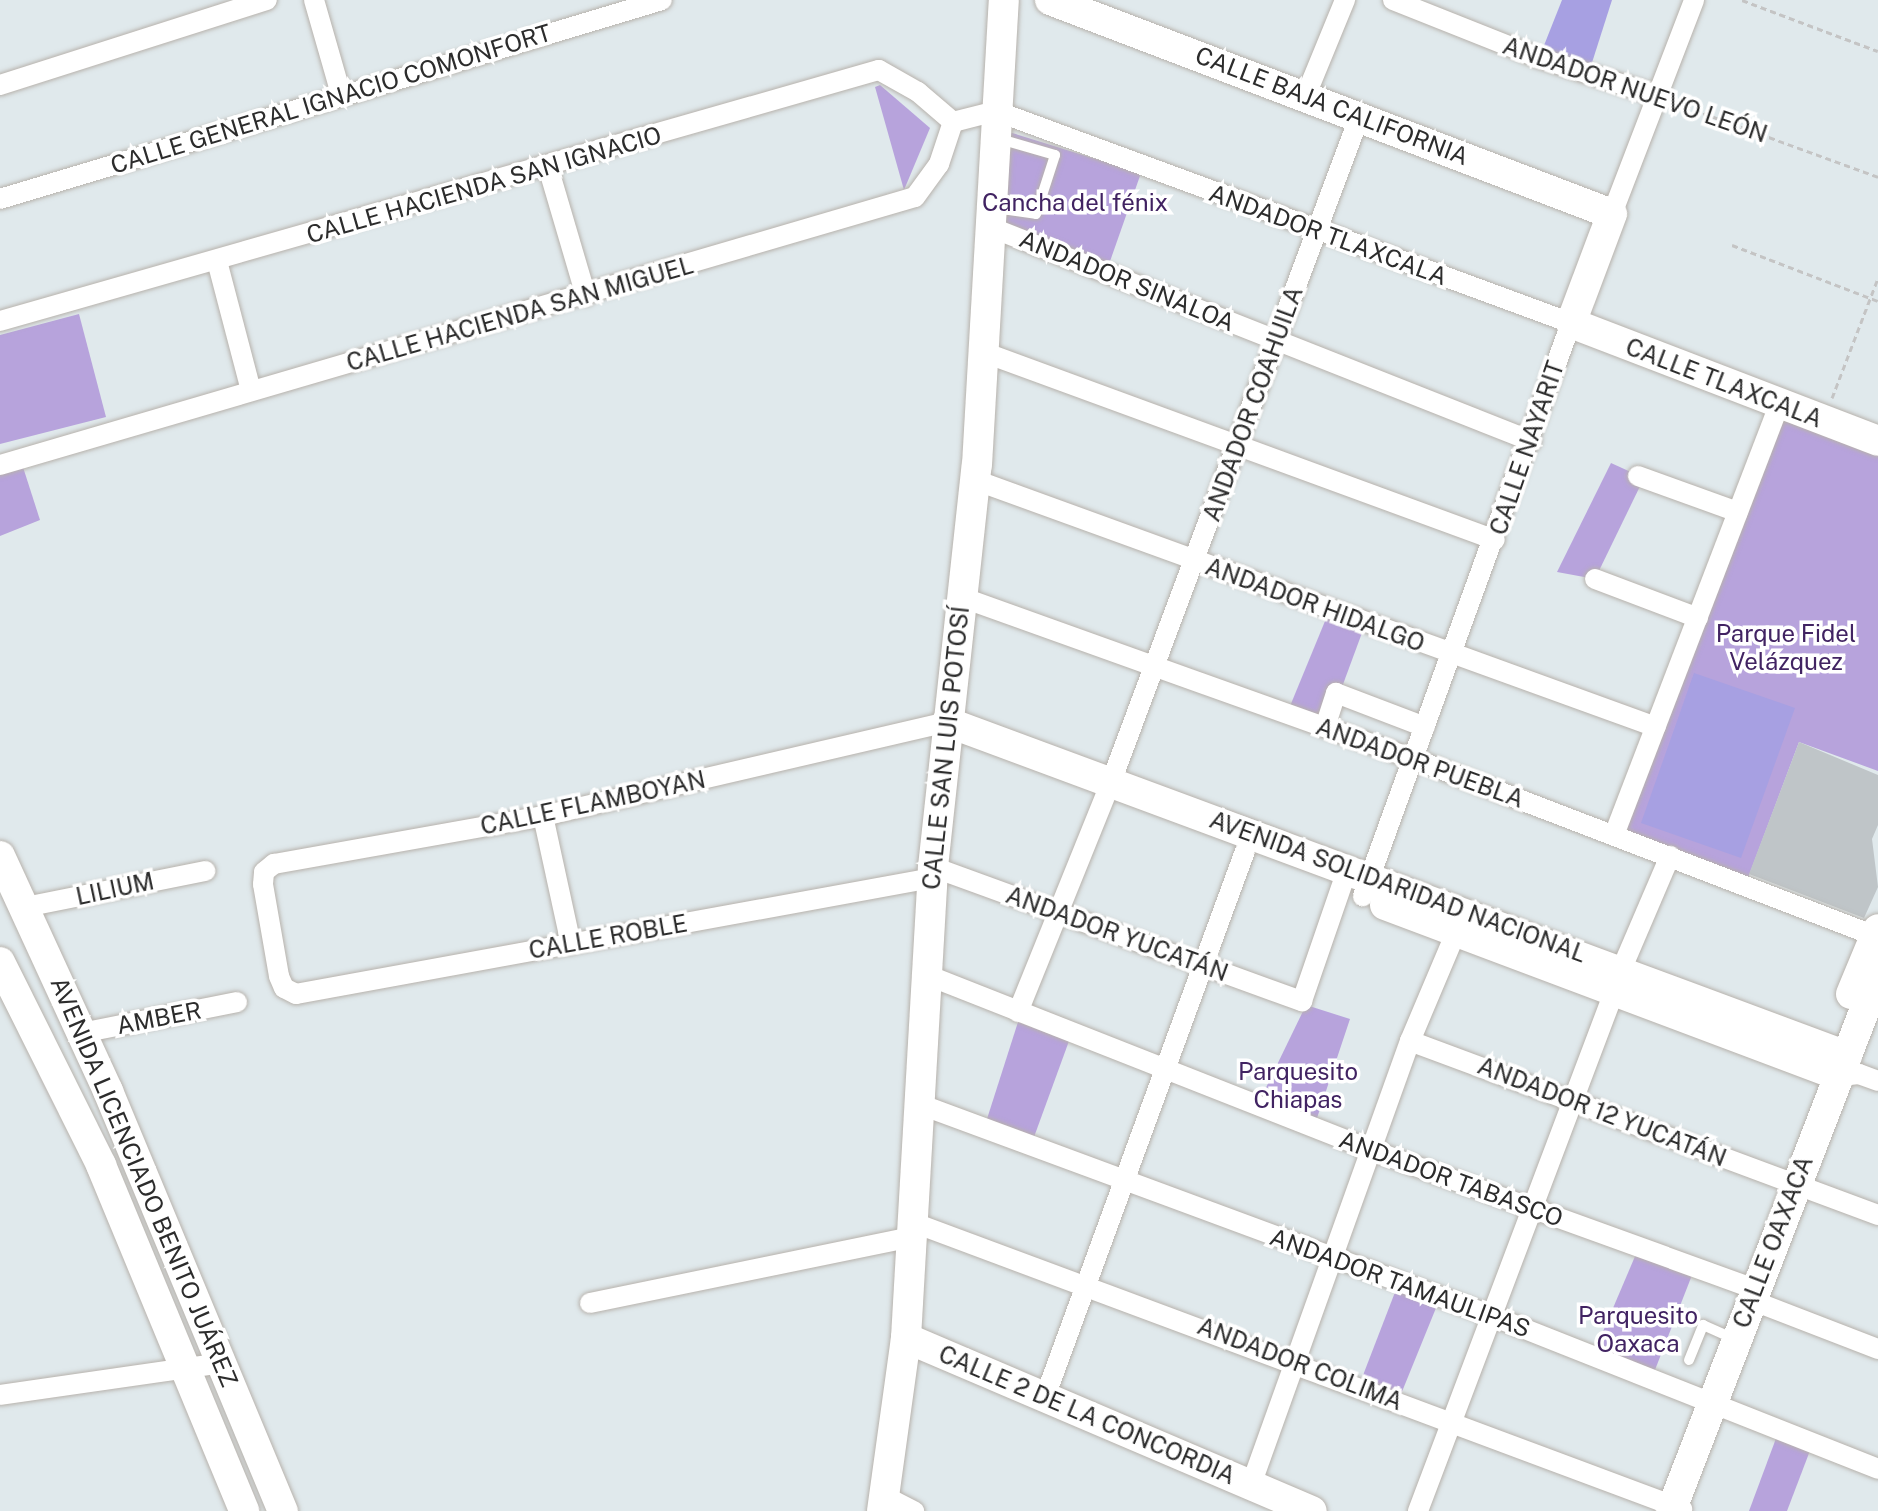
<!DOCTYPE html>
<html>
<head>
<meta charset="utf-8">
<style>
	body { margin:0 }
	#map { position:relative; width:1878px; height:1511px; overflow:hidden; background:#e0e9ec; font-family:"Public Sans",sans-serif }
	div>[style] { position:absolute }
	[style*='--x'] { left:calc(var(--x)*1px); top:calc(var(--y)*1px); width:calc(var(--w)*1px); rotate:calc(var(--a)*1deg) }
	.green>* { inset:0; background:#b7a3dc }
	.pitch>* { inset:0; background:#a7a0e2 }
	.building>* { inset:0; background:#bfc5c8 }
	.path>* { height:3px; margin-top:-1.5px; transform-origin:0; background:repeating-linear-gradient(90deg,#c4c4c4 0 6px,transparent 0 10px) }
	.roads { filter:drop-shadow(0 0 2px #b7b2ac) drop-shadow(0 0 2px #b7b2ac) }
	.lane>* { height:10px; margin:-5px; padding:0 5px; transform-origin:5px; border-radius:5px; background:#fff }
	.street>* { height:20px; margin:-10px; padding:0 10px; transform-origin:10px; border-radius:10px; background:#fff }
	.secondary>* { height:30px; margin:-15px; padding:0 15px; transform-origin:15px; border-radius:15px; background:#fff }
	span { translate:-50% -50%; white-space:nowrap; text-align:center; line-height:1.15; -webkit-text-stroke:7px #fff; paint-order:stroke }
	.street-label { font-size:24px; color:#2c2c2c }
	.park-label { font-size:24px; color:#412362 }
</style>
</head>
<body>
<div id="map">
	<div class="green">
		<div style="clip-path:polygon(880px 85px,930px 128px,904px 190px,875px 87px)"></div>
		<div style="clip-path:polygon(1009px 132px,1141px 173px,1108px 267px,997px 224px)"></div>
		<div style="clip-path:polygon(79px 314px,106px 417px,0 444px,0 335px)"></div>
		<div style="clip-path:polygon(1774px 419px,1878px 441px,1878px 771px,1799px 742px,1745px 886px,1614px 835px)"></div>
		<div style="clip-path:polygon(1611px 463px,1644px 478px,1595px 579px,1557px 572px)"></div>
		<div style="clip-path:polygon(22px 464px,40px 520px,0 536px,0 471px)"></div>
		<div style="clip-path:polygon(1330px 609px,1366px 622px,1328px 725px,1288px 711px)"></div>
		<div style="clip-path:polygon(1306px 1005px,1350px 1019px,1315px 1124px,1259px 1102px)"></div>
		<div style="clip-path:polygon(1018px 1022px,1069px 1041px,1034px 1137px,986px 1122px)"></div>
		<div style="clip-path:polygon(1639px 1247px,1694px 1270px,1653px 1375px,1593px 1355px)"></div>
		<div style="clip-path:polygon(1397px 1287px,1438px 1303px,1399px 1399px,1360px 1383px)"></div>
		<div style="clip-path:polygon(1778px 1433px,1811px 1448px,1787px 1511px,1749px 1511px)"></div>
	</div>
	<div class="pitch">
		<div style="clip-path:polygon(1562px 0,1612px 0,1589px 72px,1539px 58px)"></div>
		<div style="clip-path:polygon(1694px 673px,1795px 708px,1741px 858px,1641px 823px)"></div>
	</div>
	<div class="building">
		<div style="clip-path:polygon(1799px 742px,1878px 775px,1878px 825px,1872px 839px,1878px 887px,1864px 918px,1749px 874px)"></div>
	</div>
	<div class="path">
		<div style="--x:1742;--y:0;--w:145;--a:20.6"></div>
		<div style="--x:1675;--y:103;--w:216;--a:20"></div>
		<div style="--x:1732;--y:245;--w:156;--a:21"></div>
		<div style="--x:1832;--y:398;--w:129;--a:-69"></div>
	</div>
	<div class="roads">
		<div class="lane">
			<div style="--x:995;--y:208;--w:41;--a:8.3"></div>
			<div style="--x:1036;--y:214;--w:62;--a:-72.1"></div>
			<div style="--x:1055;--y:155;--w:57;--a:-163.8"></div>
			<div style="--x:1689;--y:1360;--w:38;--a:-68"></div>
			<div style="--x:1703;--y:1325;--w:34;--a:24"></div>
		</div>
		<div class="street">
			<div style="--x:314;--y:0;--w:98;--a:74"></div>
			<div style="--x:1393;--y:0;--w:157;--a:21.7"></div>
			<div style="--x:1539;--y:58;--w:126;--a:17.6"></div>
			<div style="--x:0;--y:85;--w:280;--a:-17.7"></div>
			<div style="--x:1306;--y:95;--w:103;--a:-67.7"></div>
			<div style="--x:953;--y:122;--w:44;--a:-14.3"></div>
			<div style="--x:996;--y:111;--w:613;--a:20.24"></div>
			<div style="--x:1571;--y:323;--w:610;--a:109.95"></div>
			<div style="--x:548;--y:167;--w:134;--a:73.6"></div>
			<div style="--x:0;--y:199;--w:691;--a:-16.73"></div>
			<div style="--x:1612;--y:214;--w:229;--a:-69"></div>
			<div style="--x:990;--y:227;--w:582;--a:21.58"></div>
			<div style="--x:217;--y:261;--w:134;--a:75.3"></div>
			<div style="--x:0;--y:321;--w:914;--a:-15.94"></div>
			<div style="--x:879;--y:70;--w:45;--a:29.4"></div>
			<div style="--x:918;--y:92;--w:46;--a:40.6"></div>
			<div style="--x:983;--y:352;--w:545;--a:20.16"></div>
			<div style="--x:0;--y:465;--w:953;--a:-16.33"></div>
			<div style="--x:915;--y:197;--w:41;--a:-54"></div>
			<div style="--x:939;--y:164;--w:44;--a:-71.6"></div>
			<div style="--x:1638;--y:476;--w:106;--a:19.8"></div>
			<div style="--x:975;--y:480;--w:724;--a:19.94"></div>
			<div style="--x:1595;--y:579;--w:110;--a:20.7"></div>
			<div style="--x:961;--y:597;--w:481;--a:19.7"></div>
			<div style="--x:1414;--y:759;--w:494;--a:21"></div>
			<div style="--x:1325;--y:727;--w:36;--a:-72"></div>
			<div style="--x:1336;--y:693;--w:95;--a:20.9"></div>
			<div style="--x:1111;--y:782;--w:712;--a:-69.53"></div>
			<div style="--x:543;--y:816;--w:131;--a:77.7"></div>
			<div style="--x:1614;--y:835;--w:461;--a:-69"></div>
			<div style="--x:933;--y:867;--w:393;--a:20"></div>
			<div style="--x:1302;--y:1001;--w:139;--a:-71"></div>
			<div style="--x:932;--y:878;--w:646;--a:169.66"></div>
			<div style="--x:296;--y:994;--w:13;--a:-153"></div>
			<div style="--x:284;--y:988;--w:13;--a:-113"></div>
			<div style="--x:279;--y:976;--w:93;--a:-99.9"></div>
			<div style="--x:263;--y:884;--w:12;--a:-85"></div>
			<div style="--x:264;--y:872;--w:13;--a:-39"></div>
			<div style="--x:274;--y:864;--w:273;--a:-10.1"></div>
			<div style="--x:543;--y:816;--w:415;--a:-13.1"></div>
			<div style="--x:25;--y:907;--w:184;--a:-11.3"></div>
			<div style="--x:1622;--y:968;--w:122;--a:-66.8"></div>
			<div style="--x:927;--y:975;--w:477;--a:21.5"></div>
			<div style="--x:1371;--y:1150;--w:407;--a:19.9"></div>
			<div style="--x:1018;--y:1012;--w:232;--a:-68"></div>
			<div style="--x:81;--y:1033;--w:159;--a:-11.2"></div>
			<div style="--x:1410;--y:1041;--w:499;--a:20.4"></div>
			<div style="--x:1840;--y:1076;--w:19;--a:-6"></div>
			<div style="--x:1859;--y:1074;--w:20;--a:20"></div>
			<div style="--x:919;--y:1104;--w:611;--a:20.3"></div>
			<div style="--x:1492;--y:1316;--w:415;--a:21.6"></div>
			<div style="--x:912;--y:1222;--w:822;--a:20.44"></div>
			<div style="--x:1751;--y:1300;--w:136;--a:21.1"></div>
			<div style="--x:590;--y:1303;--w:329;--a:-11.6"></div>
			<div style="--x:0;--y:1395;--w:225;--a:-8.2"></div>
			<div style="--x:1045;--y:1397;--w:581;--a:-69.88"></div>
			<div style="--x:1251;--y:1485;--w:472;--a:-70.3"></div>
			<div style="--x:1410;--y:1041;--w:118;--a:-67.1"></div>
			<div style="--x:884;--y:1496;--w:34;--a:27"></div>
			<div style="--x:1418;--y:1511;--w:555;--a:-69.31"></div>
		</div>
		<div class="secondary">
			<div style="--x:1050;--y:0;--w:601;--a:20.85"></div>
			<div style="--x:1612;--y:214;--w:116;--a:110.6"></div>
			<div style="--x:1571;--y:323;--w:329;--a:21"></div>
			<div style="--x:947;--y:722;--w:960;--a:20.36"></div>
			<div style="--x:0;--y:856;--w:259;--a:65.3"></div>
			<div style="--x:108;--y:1091;--w:455;--a:67.4"></div>
			<div style="--x:1385;--y:905;--w:486;--a:20.6"></div>
			<div style="--x:0;--y:962;--w:227;--a:63.5"></div>
			<div style="--x:101;--y:1165;--w:374;--a:67.5"></div>
			<div style="--x:1851;--y:994;--w:70;--a:-67.4"></div>
			<div style="--x:906;--y:1338;--w:441;--a:23.1"></div>
			<div style="--x:882;--y:1511;--w:175;--a:-82.1"></div>
			<div style="--x:906;--y:1338;--w:472;--a:-86.7"></div>
			<div style="--x:933;--y:867;--w:404;--a:-83.8"></div>
			<div style="--x:977;--y:465;--w:466;--a:-86.7"></div>
			<div style="--x:1671;--y:1511;--w:575;--a:-68.88"></div>
		</div>
	</div>
	<div class="street-label">
		<span style="left:1635px;top:90px;rotate:19deg">ANDADOR NUEVO LEÓN</span>
		<span style="left:331px;top:99px;rotate:-17deg">CALLE GENERAL IGNACIO COMONFORT</span>
		<span style="left:1332px;top:106px;rotate:21deg">CALLE BAJA CALIFORNIA</span>
		<span style="left:484px;top:185px;rotate:-16deg">CALLE HACIENDA SAN IGNACIO</span>
		<span style="left:1328px;top:235px;rotate:20deg">ANDADOR TLAXCALA</span>
		<span style="left:1127px;top:281px;rotate:22deg">ANDADOR SINALOA</span>
		<span style="left:520px;top:314px;rotate:-16deg">CALLE HACIENDA SAN MIGUEL</span>
		<span style="left:1724px;top:383px;rotate:21deg">CALLE TLAXCALA</span>
		<span style="left:1253px;top:404px;rotate:-70deg">ANDADOR COAHUILA</span>
		<span style="left:1527px;top:448px;rotate:-71deg">CALLE NAYARIT</span>
		<span style="left:1315px;top:605px;rotate:20deg">ANDADOR HIDALGO</span>
		<span style="left:946px;top:748px;rotate:-84deg">CALLE SAN LUIS POTOSÍ</span>
		<span style="left:1420px;top:763px;rotate:20deg">ANDADOR PUEBLA</span>
		<span style="left:593px;top:803px;rotate:-12deg">CALLE FLAMBOYAN</span>
		<span style="left:1398px;top:887px;rotate:20deg">AVENIDA SOLIDARIDAD NACIONAL</span>
		<span style="left:115px;top:889px;rotate:-12deg">LILIUM</span>
		<span style="left:1117px;top:934px;rotate:20deg">ANDADOR YUCATÁN</span>
		<span style="left:608px;top:937px;rotate:-10deg">CALLE ROBLE</span>
		<span style="left:159px;top:1018px;rotate:-11deg">AMBER</span>
		<span style="left:1602px;top:1112px;rotate:21deg">ANDADOR 12 YUCATÁN</span>
		<span style="left:1451px;top:1179px;rotate:20deg">ANDADOR TABASCO</span>
		<span style="left:144px;top:1182px;rotate:67deg">AVENIDA LICENCIADO BENITO JUÁREZ</span>
		<span style="left:1773px;top:1242px;rotate:-69deg">CALLE OAXACA</span>
		<span style="left:1400px;top:1283px;rotate:20deg">ANDADOR TAMAULIPAS</span>
		<span style="left:1300px;top:1364px;rotate:21deg">ANDADOR COLIMA</span>
		<span style="left:1087px;top:1415px;rotate:23deg">CALLE 2 DE LA CONCORDIA</span>
	</div>
	<div class="park-label">
		<span style="left:1075px;top:203px">Cancha del fénix</span>
		<span style="left:1786px;top:648px">Parque Fidel<br>Velázquez</span>
		<span style="left:1298px;top:1086px">Parquesito<br>Chiapas</span>
		<span style="left:1638px;top:1330px">Parquesito<br>Oaxaca</span>
	</div>
</div>
</body>
</html>
